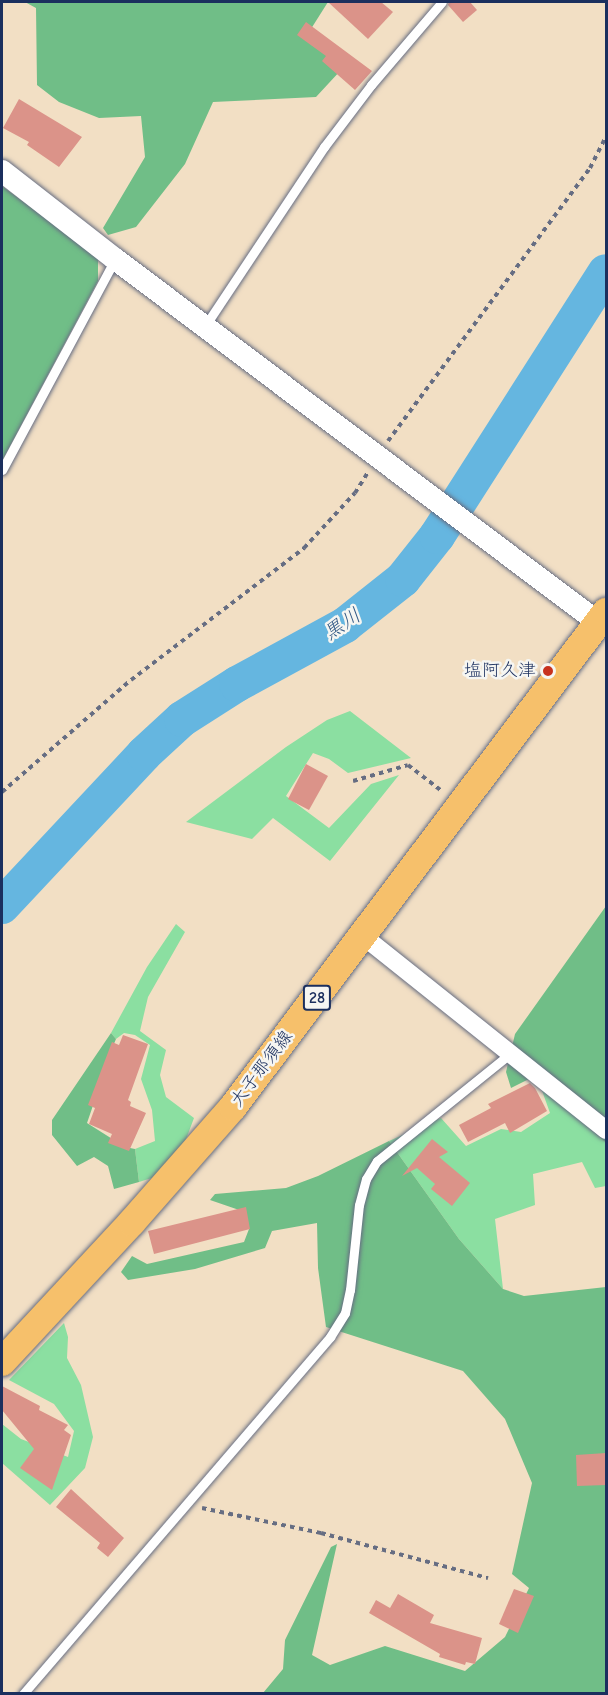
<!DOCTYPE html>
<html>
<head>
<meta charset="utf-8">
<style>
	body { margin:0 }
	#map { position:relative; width:608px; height:1695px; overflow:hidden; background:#f2dfc4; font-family:"Comic Neue","Klee One",sans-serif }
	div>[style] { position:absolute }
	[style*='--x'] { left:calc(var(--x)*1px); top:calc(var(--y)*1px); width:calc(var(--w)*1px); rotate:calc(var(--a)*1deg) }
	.green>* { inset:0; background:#8bdfa1 }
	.forest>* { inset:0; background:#70be87 }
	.river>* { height:36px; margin:-18px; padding:0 18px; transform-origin:18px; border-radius:18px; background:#65b6e0 }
	.building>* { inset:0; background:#db9389 }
	.path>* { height:4px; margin-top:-2px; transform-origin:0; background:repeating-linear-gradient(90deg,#666d82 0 4.5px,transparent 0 9px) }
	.roads { filter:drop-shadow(0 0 2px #666d82) drop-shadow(0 0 2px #666d82) }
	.service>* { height:9px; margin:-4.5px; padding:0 4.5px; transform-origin:4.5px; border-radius:4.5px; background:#fff }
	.minor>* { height:18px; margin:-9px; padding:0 9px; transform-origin:9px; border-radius:9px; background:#fff }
	.tertiary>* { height:22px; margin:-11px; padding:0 11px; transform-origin:11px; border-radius:11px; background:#fff }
	.primary>* { height:28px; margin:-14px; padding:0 14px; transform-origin:14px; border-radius:14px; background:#f6c06b }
	.dots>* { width:16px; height:16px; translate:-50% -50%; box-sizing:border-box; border:3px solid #f6f6f2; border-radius:50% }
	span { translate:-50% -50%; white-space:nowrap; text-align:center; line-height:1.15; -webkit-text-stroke:5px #f6f6f2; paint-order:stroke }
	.shield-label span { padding:2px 4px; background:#f6f6f2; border:2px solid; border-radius:4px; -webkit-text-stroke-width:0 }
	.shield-label { font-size:16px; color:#1b2f5e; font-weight:700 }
	.poi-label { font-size:18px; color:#1b2f5e }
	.right { translate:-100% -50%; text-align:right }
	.street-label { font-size:18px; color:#1b2f5e }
	.water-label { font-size:20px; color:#315885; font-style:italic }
	.frame { position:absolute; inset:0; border:3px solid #1b2f5e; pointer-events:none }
</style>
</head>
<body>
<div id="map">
	<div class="green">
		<div style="clip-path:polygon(350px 711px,411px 758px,348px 773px,329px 759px,313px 753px,286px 796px,329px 828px,371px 784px,399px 775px,330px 861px,273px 818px,252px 839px,186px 822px,286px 747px,327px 720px)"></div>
		<div style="clip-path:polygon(176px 924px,185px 932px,148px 997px,140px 1031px,166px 1050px,160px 1075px,166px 1097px,194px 1118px,185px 1142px,155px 1177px,139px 1182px,135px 1149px,155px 1141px,152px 1110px,141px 1079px,150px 1045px,135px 1035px,124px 1033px,116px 1039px,111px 1033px,147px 967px)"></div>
		<div style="clip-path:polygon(540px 1085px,606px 1143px,606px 1186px,595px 1188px,582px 1162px,533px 1174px,535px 1205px,495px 1219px,503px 1289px,459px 1239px,389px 1141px,441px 1118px,466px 1146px,501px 1129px,521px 1132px,550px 1113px)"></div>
		<div style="clip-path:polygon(64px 1323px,68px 1337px,67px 1358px,81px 1385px,93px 1437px,85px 1468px,50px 1505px,2px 1463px,2px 1424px,21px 1439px,68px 1457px,74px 1431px,54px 1404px,9px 1380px)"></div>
	</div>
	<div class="forest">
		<div style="clip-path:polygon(25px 2px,328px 2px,309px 32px,341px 70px,316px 97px,213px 102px,185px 164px,136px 227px,108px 235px,103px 228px,145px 157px,141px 116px,99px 118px,59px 102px,37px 85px,36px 8px)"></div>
		<div style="clip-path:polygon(2px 186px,98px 257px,98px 281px,2px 461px)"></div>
		<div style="clip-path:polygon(606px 906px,606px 1143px,531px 1078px,511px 1088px,506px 1072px,515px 1034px)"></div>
		<div style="clip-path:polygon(111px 1033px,116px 1039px,99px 1079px,99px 1088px,87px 1123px,125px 1147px,135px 1149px,139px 1182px,114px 1189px,108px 1166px,94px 1157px,77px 1166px,52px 1135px,52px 1120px)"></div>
		<div style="clip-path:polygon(389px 1141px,459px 1239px,503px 1289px,524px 1296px,606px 1287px,606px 1693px,263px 1693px,283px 1669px,285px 1640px,331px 1547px,337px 1544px,312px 1655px,330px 1665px,385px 1646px,465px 1671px,505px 1637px,529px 1588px,512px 1574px,532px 1483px,505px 1419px,463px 1371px,326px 1327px,318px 1268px,317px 1223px,272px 1231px,265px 1248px,195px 1269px,128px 1280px,121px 1272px,132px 1256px,147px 1264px,244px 1242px,249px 1229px,245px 1212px,210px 1200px,215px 1194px,286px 1188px,318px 1176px)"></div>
	</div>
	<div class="river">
		<div style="--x:2;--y:906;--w:208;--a:-46.9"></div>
		<div style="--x:144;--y:754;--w:52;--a:-42.6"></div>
		<div style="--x:182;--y:719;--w:65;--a:-32.5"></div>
		<div style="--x:237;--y:684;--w:123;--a:-28.6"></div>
		<div style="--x:345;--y:625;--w:74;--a:-38.4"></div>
		<div style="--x:403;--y:579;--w:55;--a:-51.7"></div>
		<div style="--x:437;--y:536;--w:313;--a:-57.4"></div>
	</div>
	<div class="building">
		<div style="clip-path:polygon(328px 2px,381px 2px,393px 12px,368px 39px)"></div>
		<div style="clip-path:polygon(449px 2px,470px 2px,477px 10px,463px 22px,448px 5px)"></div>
		<div style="clip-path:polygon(306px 22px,372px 71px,355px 90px,322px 61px,326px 56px,297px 35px)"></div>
		<div style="clip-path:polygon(19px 99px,82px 137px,59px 167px,27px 145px,29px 142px,3px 128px)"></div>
		<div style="clip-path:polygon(306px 764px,328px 776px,309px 810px,288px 799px)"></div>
		<div style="clip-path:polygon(123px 1035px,148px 1044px,128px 1100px,131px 1102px,130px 1106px,146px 1113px,129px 1151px,108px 1143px,112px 1134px,89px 1124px,95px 1108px,88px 1105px,112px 1042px,119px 1045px)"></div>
		<div style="clip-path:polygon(530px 1083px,535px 1088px,547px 1111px,510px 1133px,505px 1123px,468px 1142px,459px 1125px,491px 1108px,488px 1104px)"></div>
		<div style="clip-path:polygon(432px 1139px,448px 1152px,439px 1157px,470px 1183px,452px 1206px,431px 1189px,435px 1184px,417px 1168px,402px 1176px)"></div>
		<div style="clip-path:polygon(246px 1207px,250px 1229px,154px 1254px,148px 1231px)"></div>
		<div style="clip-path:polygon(2px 1386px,40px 1406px,39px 1410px,68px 1425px,64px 1430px,71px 1435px,52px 1490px,20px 1468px,34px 1449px,2px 1410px)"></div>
		<div style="clip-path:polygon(606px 1453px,606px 1485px,577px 1486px,576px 1455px)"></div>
		<div style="clip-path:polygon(71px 1489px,124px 1538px,108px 1557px,97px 1548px,100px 1543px,56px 1507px)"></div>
		<div style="clip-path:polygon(514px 1589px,534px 1596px,518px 1633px,499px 1624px)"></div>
		<div style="clip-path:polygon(398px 1594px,434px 1615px,430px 1623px,482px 1638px,475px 1664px,466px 1662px,465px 1665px,439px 1657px,440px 1654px,369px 1613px,376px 1600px,390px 1608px)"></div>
	</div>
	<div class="path">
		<div style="--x:388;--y:441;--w:340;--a:-53.5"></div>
		<div style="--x:590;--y:168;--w:36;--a:-63"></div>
		<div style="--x:353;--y:781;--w:57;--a:-16.2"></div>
		<div style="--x:408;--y:765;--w:44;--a:37.6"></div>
		<div style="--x:2;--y:792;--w:171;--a:-41"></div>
		<div style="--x:131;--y:680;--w:218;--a:-37.3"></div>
		<div style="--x:304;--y:548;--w:75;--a:-47.2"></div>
		<div style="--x:355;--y:493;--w:25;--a:-58"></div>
		<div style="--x:202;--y:1508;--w:122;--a:11.9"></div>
		<div style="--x:321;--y:1533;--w:173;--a:15.1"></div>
	</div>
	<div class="roads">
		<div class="service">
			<div style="--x:205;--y:326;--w:215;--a:-56.4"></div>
			<div style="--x:324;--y:147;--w:78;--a:-52.8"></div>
			<div style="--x:371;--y:85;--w:109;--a:-49.5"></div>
			<div style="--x:2;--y:470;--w:239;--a:-61.8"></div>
			<div style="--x:23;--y:1694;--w:471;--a:-49.3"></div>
			<div style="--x:330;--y:1337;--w:28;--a:-58"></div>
			<div style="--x:345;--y:1313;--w:24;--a:-78"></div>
			<div style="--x:350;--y:1290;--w:85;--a:-84"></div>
			<div style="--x:359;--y:1205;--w:27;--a:-75"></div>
			<div style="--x:366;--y:1179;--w:21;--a:-59"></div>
			<div style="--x:377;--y:1161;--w:172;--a:-38.9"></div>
		</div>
		<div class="minor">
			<div style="--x:363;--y:936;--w:311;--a:38.6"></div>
		</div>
		<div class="tertiary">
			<div style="--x:2;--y:171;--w:143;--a:37.9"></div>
			<div style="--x:115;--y:259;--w:606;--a:36.95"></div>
		</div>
		<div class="primary">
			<div style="--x:2;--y:1362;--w:191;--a:-47.1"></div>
			<div style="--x:132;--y:1222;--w:153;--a:-48.7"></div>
			<div style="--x:233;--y:1107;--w:620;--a:-53"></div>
		</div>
	</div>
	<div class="dots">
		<div style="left:548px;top:671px;background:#c8321e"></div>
	</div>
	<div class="shield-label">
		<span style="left:317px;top:998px">28</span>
	</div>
	<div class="poi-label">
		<span class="right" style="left:536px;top:671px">塩阿久津</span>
	</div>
	<div class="street-label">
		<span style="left:262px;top:1069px;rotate:-53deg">大子那須線</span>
	</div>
	<div class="water-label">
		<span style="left:342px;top:624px;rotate:-34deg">黒川</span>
	</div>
	<div class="frame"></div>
</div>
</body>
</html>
